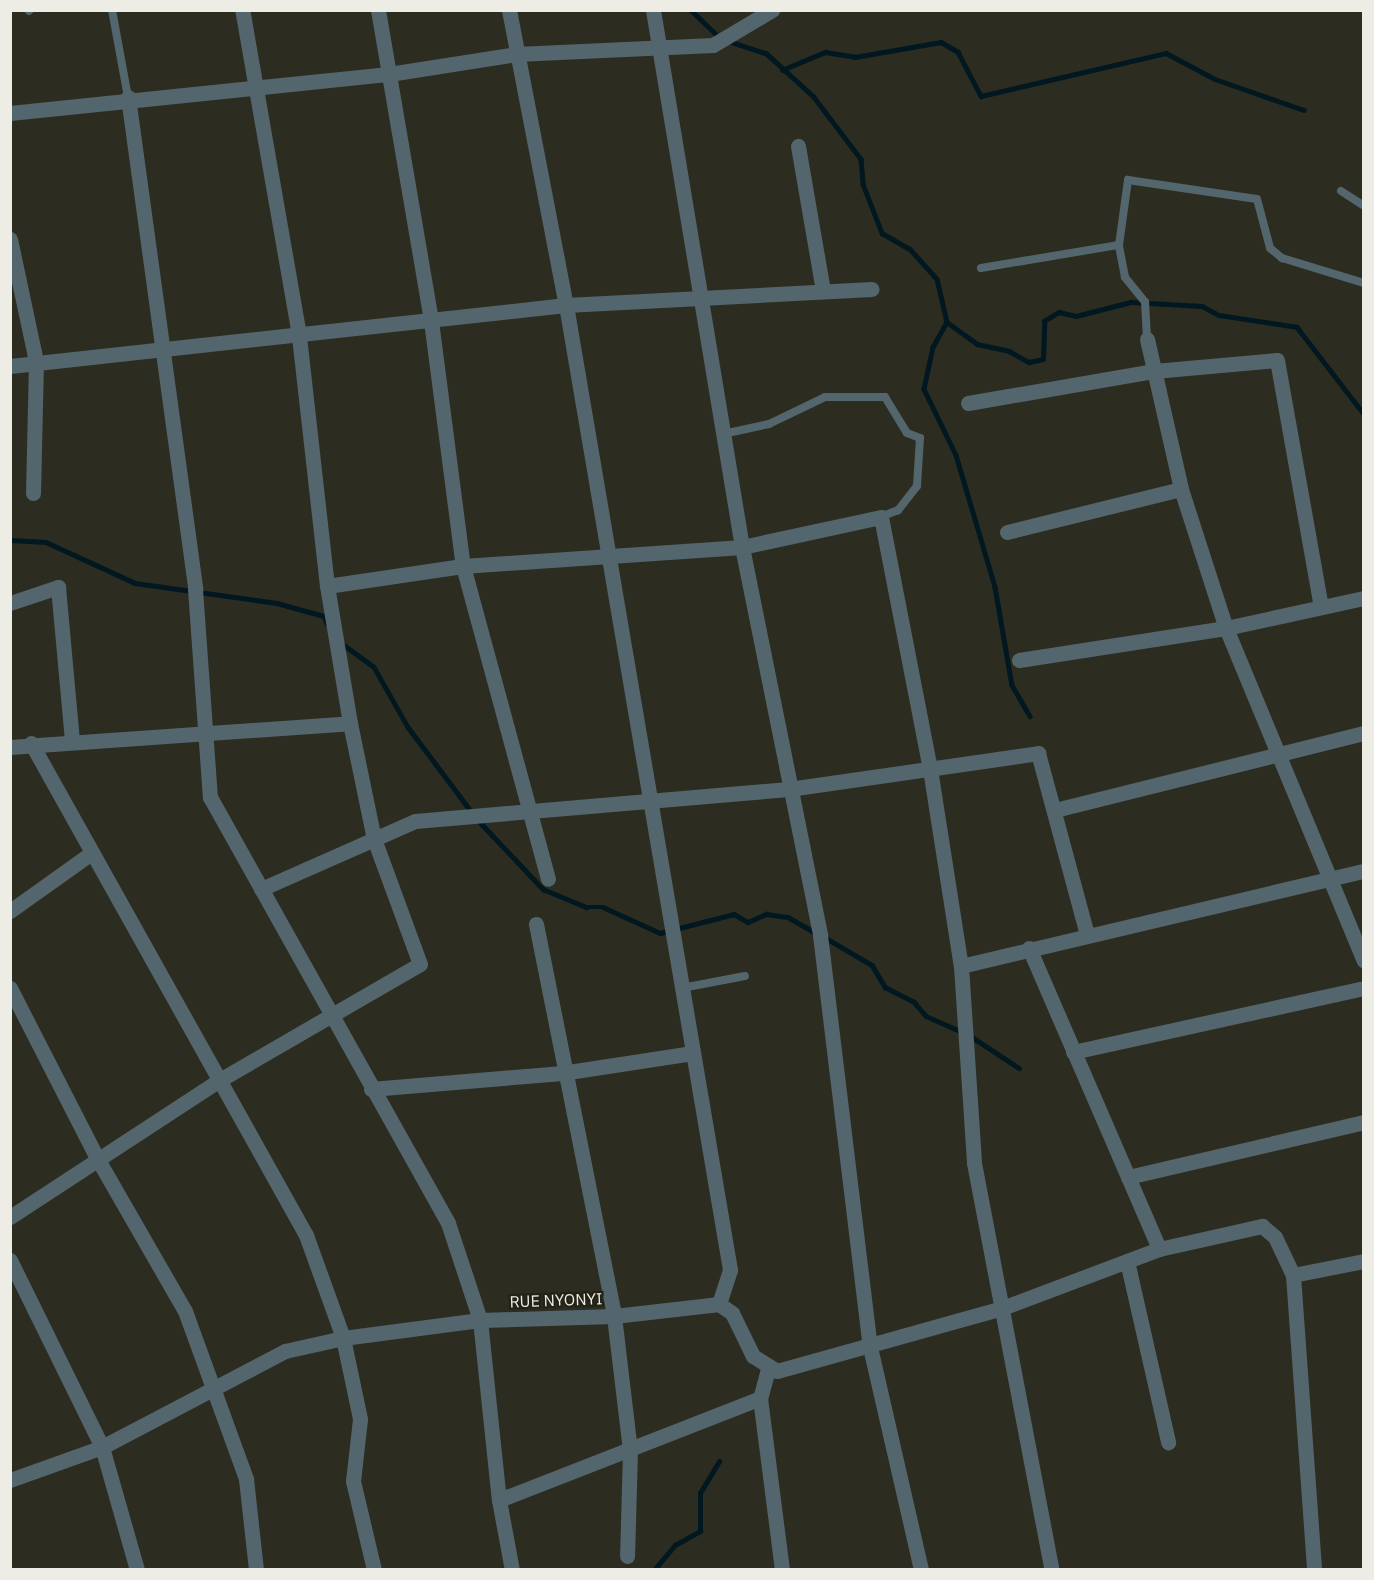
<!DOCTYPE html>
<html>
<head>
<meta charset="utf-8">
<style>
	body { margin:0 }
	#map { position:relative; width:1374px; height:1580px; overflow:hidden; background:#2d2c20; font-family:"IBM Plex Sans",sans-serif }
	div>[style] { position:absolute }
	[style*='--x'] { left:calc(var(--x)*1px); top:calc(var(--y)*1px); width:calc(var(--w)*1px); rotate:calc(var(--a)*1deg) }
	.stream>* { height:4.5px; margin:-2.25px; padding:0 2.25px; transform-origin:2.25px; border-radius:2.25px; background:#011820 }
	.lane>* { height:8px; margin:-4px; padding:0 4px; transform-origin:4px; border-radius:4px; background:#53666d }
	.street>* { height:15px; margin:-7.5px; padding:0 7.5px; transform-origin:7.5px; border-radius:7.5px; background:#53666d }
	span { translate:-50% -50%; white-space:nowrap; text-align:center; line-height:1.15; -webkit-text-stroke:4.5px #232217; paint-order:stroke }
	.street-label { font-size:16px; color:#edece5 }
	.frame { position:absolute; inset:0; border:12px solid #edece5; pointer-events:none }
</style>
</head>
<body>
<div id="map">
	<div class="stream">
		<div style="--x:691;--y:10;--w:40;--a:44"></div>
		<div style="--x:728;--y:41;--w:40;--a:18"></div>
		<div style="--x:766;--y:53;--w:65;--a:42.5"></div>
		<div style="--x:814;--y:97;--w:78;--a:52.8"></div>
		<div style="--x:861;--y:159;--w:25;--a:85"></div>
		<div style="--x:863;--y:184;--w:53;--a:68.8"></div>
		<div style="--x:882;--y:233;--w:32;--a:30"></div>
		<div style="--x:910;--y:249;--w:40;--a:48"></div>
		<div style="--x:937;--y:279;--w:44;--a:76.9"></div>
		<div style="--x:947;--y:322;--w:37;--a:36"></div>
		<div style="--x:977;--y:344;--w:33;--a:12"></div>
		<div style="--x:1009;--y:351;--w:23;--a:29"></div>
		<div style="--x:1029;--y:362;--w:14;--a:-12"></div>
		<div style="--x:1043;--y:359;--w:38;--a:-88"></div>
		<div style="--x:1044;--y:321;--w:17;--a:-31"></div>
		<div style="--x:1059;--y:312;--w:17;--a:13"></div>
		<div style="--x:1076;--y:316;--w:57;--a:-14.3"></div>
		<div style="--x:1131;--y:302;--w:71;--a:3.2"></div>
		<div style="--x:1202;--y:306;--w:19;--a:28"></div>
		<div style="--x:1219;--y:315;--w:79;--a:8.7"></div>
		<div style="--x:1297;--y:327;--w:110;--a:52.4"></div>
		<div style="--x:782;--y:70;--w:47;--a:-22.7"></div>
		<div style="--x:825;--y:52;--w:30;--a:9"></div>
		<div style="--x:855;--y:57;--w:87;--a:-9.9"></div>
		<div style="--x:941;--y:42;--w:20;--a:30"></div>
		<div style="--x:958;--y:52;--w:50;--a:62.4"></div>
		<div style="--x:981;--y:96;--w:190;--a:-13.1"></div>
		<div style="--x:1166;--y:53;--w:55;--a:28"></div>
		<div style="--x:1215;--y:79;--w:94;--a:19.2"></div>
		<div style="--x:947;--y:322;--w:29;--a:119"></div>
		<div style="--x:933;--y:347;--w:43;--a:102.1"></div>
		<div style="--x:924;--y:389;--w:73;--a:64.1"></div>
		<div style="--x:956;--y:455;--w:138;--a:73.5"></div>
		<div style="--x:995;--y:587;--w:99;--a:80.2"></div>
		<div style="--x:1012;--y:685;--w:36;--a:60"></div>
		<div style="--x:10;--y:540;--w:36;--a:3"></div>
		<div style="--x:46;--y:542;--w:98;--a:24.7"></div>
		<div style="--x:135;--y:583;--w:143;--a:8"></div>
		<div style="--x:277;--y:603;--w:49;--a:15.5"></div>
		<div style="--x:324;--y:616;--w:8;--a:67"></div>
		<div style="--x:340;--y:642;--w:42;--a:36.3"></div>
		<div style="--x:374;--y:667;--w:69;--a:60.5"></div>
		<div style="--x:408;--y:727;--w:109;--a:53.2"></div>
		<div style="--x:478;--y:820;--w:95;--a:46.7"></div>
		<div style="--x:543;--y:889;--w:47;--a:22.7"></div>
		<div style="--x:586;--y:907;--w:17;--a:0"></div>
		<div style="--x:603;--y:907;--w:63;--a:24.5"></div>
		<div style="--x:660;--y:933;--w:76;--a:-14.4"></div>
		<div style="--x:734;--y:914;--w:16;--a:30"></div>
		<div style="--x:748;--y:922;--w:20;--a:-24"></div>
		<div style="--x:766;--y:914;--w:22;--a:8"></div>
		<div style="--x:788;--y:917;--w:32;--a:30"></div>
		<div style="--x:824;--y:937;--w:56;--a:30.3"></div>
		<div style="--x:872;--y:965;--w:26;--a:59"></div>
		<div style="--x:885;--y:987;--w:33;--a:27"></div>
		<div style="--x:914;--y:1002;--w:18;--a:49"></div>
		<div style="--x:926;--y:1016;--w:39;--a:24"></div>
		<div style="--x:969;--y:1035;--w:60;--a:33.4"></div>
		<div style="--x:654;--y:1570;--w:33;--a:-50"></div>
		<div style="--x:675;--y:1545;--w:29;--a:-29"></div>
		<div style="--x:700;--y:1531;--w:38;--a:-90"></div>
		<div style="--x:700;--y:1493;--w:37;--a:-59"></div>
	</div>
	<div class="lane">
		<div style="--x:112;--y:10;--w:88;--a:79.6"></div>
		<div style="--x:29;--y:11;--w:1;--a:-45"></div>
		<div style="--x:1341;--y:191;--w:27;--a:33"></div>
		<div style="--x:981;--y:268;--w:140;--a:-9.5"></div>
		<div style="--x:1147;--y:339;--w:37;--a:-93"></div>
		<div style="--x:1145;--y:302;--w:32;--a:-129"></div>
		<div style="--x:1125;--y:277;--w:33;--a:-101"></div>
		<div style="--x:1119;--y:245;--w:66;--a:-82.1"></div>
		<div style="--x:1128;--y:180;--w:130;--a:8.4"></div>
		<div style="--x:1257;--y:199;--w:51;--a:75.1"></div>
		<div style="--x:1270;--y:248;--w:16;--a:40"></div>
		<div style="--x:1282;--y:258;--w:86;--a:17"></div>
		<div style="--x:723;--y:434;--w:47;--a:-12.3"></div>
		<div style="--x:769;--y:424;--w:62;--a:-25.7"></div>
		<div style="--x:825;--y:397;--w:60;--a:0"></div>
		<div style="--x:885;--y:397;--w:42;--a:58.6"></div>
		<div style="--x:907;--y:433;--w:14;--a:21"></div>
		<div style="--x:920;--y:438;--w:48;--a:93.6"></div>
		<div style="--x:917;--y:486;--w:31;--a:128"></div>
		<div style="--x:898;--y:510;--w:18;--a:158"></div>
		<div style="--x:682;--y:988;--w:64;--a:-10.8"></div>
	</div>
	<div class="street">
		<div style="--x:378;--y:10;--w:315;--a:80.3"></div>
		<div style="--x:431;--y:321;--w:247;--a:82.6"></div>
		<div style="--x:463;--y:566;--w:324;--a:74.8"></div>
		<div style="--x:509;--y:10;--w:300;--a:79.1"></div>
		<div style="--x:566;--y:305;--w:979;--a:80.35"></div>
		<div style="--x:730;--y:1270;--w:36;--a:108"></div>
		<div style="--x:653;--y:10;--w:544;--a:80.59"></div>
		<div style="--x:742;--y:547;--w:396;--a:78.6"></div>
		<div style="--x:820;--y:935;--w:415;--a:83.1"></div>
		<div style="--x:870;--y:1347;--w:229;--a:77.1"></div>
		<div style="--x:128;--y:97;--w:497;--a:82.2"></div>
		<div style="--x:195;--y:589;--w:209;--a:85.9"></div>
		<div style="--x:210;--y:797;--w:488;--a:60.8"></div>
		<div style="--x:448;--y:1223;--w:102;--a:71.7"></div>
		<div style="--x:480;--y:1320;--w:181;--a:84"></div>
		<div style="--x:499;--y:1500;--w:71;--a:79.5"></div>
		<div style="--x:10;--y:113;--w:381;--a:-5.9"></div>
		<div style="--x:389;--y:74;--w:129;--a:-8.9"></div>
		<div style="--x:516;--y:54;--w:197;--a:-2.6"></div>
		<div style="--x:713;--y:45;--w:69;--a:-30.7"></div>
		<div style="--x:798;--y:146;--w:147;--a:80.2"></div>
		<div style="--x:10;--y:239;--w:125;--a:78"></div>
		<div style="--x:36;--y:361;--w:132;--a:91.3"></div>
		<div style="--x:1147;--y:339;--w:154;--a:77.2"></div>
		<div style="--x:1181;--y:489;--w:146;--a:72.1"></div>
		<div style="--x:1226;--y:628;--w:360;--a:67.5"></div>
		<div style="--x:10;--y:366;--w:559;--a:-6.26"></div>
		<div style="--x:566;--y:305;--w:306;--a:-3"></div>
		<div style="--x:968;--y:403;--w:189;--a:-9.8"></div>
		<div style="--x:1154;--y:371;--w:123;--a:-5.1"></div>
		<div style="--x:1277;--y:360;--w:251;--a:79.9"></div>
		<div style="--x:1007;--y:532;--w:179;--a:-13.9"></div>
		<div style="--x:327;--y:586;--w:137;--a:-8.4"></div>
		<div style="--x:463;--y:566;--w:280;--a:-3.9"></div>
		<div style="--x:742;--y:547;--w:142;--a:-12.2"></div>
		<div style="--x:881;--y:517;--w:257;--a:79"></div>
		<div style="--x:930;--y:769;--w:199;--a:81.1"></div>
		<div style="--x:961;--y:966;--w:197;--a:86.2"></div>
		<div style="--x:974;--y:1163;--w:412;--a:79.2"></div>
		<div style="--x:10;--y:603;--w:51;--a:-18.4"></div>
		<div style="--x:58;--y:587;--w:154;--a:84.8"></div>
		<div style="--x:1019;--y:660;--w:209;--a:-8.8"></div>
		<div style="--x:1226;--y:628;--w:141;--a:-12.3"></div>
		<div style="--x:31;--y:743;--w:564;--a:60.8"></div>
		<div style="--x:306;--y:1235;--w:109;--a:70.2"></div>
		<div style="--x:343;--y:1338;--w:83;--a:78.1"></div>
		<div style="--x:360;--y:1419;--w:62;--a:96.4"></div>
		<div style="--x:353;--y:1481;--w:91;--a:76.7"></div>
		<div style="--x:10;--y:747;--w:341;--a:-4"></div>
		<div style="--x:1055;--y:810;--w:318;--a:-14"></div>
		<div style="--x:261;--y:889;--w:168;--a:-23.8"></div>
		<div style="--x:415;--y:821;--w:375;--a:-4.9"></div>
		<div style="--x:789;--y:789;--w:252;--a:-8.2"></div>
		<div style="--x:1038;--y:753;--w:188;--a:74.9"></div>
		<div style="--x:10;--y:911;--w:98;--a:-35.5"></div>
		<div style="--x:536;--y:924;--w:400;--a:78.7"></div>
		<div style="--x:614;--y:1316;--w:136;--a:83.2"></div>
		<div style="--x:630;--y:1451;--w:105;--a:91.6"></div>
		<div style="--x:1029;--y:948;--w:328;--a:66.6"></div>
		<div style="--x:961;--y:966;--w:414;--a:-13.3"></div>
		<div style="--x:10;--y:988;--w:191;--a:62.9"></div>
		<div style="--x:97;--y:1158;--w:177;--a:60.1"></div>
		<div style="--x:185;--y:1311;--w:179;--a:70"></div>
		<div style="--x:246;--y:1479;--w:92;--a:83.7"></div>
		<div style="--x:1073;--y:1052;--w:298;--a:-12.4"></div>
		<div style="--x:371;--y:1089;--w:192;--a:-4.8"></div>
		<div style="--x:562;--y:1073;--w:132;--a:-8.7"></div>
		<div style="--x:1128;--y:1177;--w:242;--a:-13.1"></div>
		<div style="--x:10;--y:1217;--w:249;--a:-33.2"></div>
		<div style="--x:218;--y:1081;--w:233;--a:-30.1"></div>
		<div style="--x:420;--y:964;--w:133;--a:-110.2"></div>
		<div style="--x:374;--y:839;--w:118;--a:-101.7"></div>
		<div style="--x:350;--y:723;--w:139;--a:-99.5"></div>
		<div style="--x:327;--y:586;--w:253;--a:-96.4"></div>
		<div style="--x:299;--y:335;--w:330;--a:-99.9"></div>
		<div style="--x:10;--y:1260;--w:208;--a:63.8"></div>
		<div style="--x:102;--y:1447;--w:128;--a:74.1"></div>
		<div style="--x:1127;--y:1261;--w:186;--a:77.2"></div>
		<div style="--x:1293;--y:1275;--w:72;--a:-11.2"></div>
		<div style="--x:768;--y:1369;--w:30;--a:105"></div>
		<div style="--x:760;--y:1398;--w:173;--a:82.7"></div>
		<div style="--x:10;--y:1480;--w:98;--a:-19.7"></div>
		<div style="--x:102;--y:1447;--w:207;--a:-27.7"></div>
		<div style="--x:285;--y:1351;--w:59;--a:-12.6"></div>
		<div style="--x:343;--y:1338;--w:138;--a:-7.5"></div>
		<div style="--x:480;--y:1320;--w:134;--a:-1.7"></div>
		<div style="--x:614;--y:1316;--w:106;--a:-6.5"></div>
		<div style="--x:719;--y:1304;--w:16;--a:35"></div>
		<div style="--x:732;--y:1313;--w:48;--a:64"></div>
		<div style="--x:753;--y:1356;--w:28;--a:32"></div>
		<div style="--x:777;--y:1371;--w:234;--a:-15.6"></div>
		<div style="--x:1002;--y:1308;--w:168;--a:-20.6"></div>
		<div style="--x:1159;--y:1249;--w:106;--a:-12.6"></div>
		<div style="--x:1262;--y:1226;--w:17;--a:40"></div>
		<div style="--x:1275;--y:1237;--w:42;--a:64.7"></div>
		<div style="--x:1293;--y:1275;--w:296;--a:85.9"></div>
		<div style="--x:499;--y:1500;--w:280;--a:-21.3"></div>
	</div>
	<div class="street-label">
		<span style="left:556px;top:1300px;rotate:-2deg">RUE NYONYI</span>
	</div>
	<div class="frame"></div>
</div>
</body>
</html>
